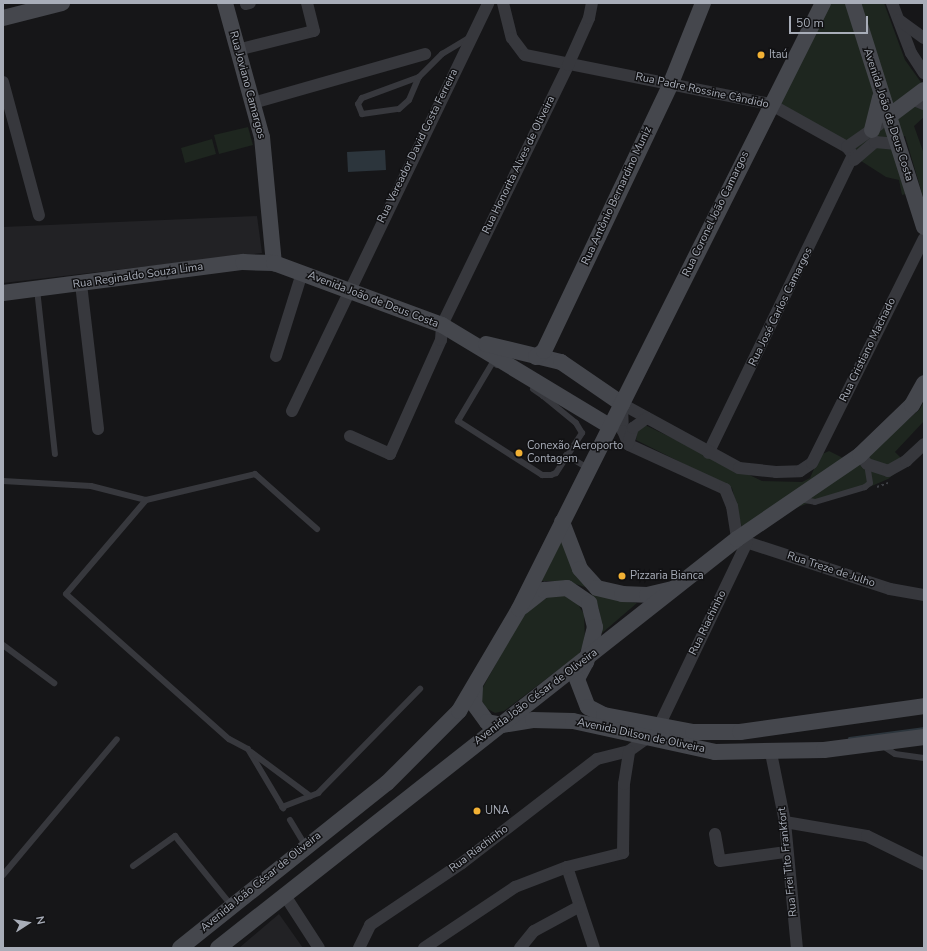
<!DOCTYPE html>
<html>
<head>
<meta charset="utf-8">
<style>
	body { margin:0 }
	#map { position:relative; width:927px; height:951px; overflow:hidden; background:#161618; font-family:"Nunito Sans",sans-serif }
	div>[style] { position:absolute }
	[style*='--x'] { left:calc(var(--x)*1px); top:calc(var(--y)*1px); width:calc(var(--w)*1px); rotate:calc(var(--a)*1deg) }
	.built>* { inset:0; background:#222225 }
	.green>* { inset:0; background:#1e261f }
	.water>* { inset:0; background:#2c353c }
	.stream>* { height:3px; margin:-1.5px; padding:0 1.5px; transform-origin:1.5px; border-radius:1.5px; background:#2c353c }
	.path>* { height:2px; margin-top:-1px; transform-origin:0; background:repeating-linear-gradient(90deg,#3d3f44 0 2px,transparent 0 5px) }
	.lane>* { height:6px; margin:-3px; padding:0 3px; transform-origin:3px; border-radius:3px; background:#37383d }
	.street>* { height:12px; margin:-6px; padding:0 6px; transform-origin:6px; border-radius:6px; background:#37383d }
	.secondary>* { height:16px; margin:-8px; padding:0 8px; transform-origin:8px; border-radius:8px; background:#45474d }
	.dots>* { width:11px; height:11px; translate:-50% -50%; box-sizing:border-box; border:2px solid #111113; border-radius:50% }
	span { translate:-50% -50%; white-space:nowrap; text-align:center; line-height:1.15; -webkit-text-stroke:3px #111113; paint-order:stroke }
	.poi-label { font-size:11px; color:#a8adb8 }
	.left { translate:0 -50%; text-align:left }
	.street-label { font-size:11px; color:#a8adb8 }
	.frame { position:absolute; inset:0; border:4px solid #a8adb8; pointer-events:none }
	.north { position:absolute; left:8px; top:903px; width:40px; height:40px; -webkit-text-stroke:3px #111113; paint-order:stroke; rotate:78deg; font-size:11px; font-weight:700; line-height:16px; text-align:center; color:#a8adb8 }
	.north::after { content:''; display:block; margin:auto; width:14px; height:18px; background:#a8adb8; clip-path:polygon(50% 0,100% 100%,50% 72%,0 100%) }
	.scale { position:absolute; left:789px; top:16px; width:79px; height:18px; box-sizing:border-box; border:2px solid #a8adb8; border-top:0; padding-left:5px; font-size:12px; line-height:14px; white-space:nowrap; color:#a8adb8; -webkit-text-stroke:3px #111113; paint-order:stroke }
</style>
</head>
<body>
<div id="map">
	<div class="built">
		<div style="clip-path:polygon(257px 216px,262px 253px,3px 283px,3px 227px)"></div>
		<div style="clip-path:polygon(279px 914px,303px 948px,239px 948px)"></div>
	</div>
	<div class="green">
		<div style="clip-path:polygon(826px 3px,884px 3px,905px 60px,923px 85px,924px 117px,914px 126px,924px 154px,924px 200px,905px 136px,891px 140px,910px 193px,902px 195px,899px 180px,886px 177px,777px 107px)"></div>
		<div style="clip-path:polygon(248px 127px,253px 145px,219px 154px,214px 135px)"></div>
		<div style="clip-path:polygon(212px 139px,216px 154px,185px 163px,181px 148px)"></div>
		<div style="clip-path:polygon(924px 401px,924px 421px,895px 452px,907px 464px,888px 479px,858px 492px,809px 503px,742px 528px,732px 488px,636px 440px,637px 431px,643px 424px,762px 481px,802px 482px,810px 478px,820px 455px,829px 451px,857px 465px,920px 409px)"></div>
		<div style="clip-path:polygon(560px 539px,619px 601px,637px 603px,602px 633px,599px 609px,588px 588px,566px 581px,541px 581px)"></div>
		<div style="clip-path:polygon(565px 595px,577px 603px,584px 614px,585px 640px,579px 654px,504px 711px,495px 713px,486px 708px,482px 701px,482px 689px,524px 613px,548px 597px)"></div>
	</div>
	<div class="water">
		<div style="clip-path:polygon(385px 150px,386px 170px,348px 172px,347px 152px)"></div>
	</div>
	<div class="stream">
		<div style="--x:849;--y:738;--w:76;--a:-7.6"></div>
	</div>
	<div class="path">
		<div style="--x:877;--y:487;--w:12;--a:-20"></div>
	</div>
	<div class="lane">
		<div style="--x:419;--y:77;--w:61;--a:159.8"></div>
		<div style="--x:362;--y:98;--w:7;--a:124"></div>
		<div style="--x:358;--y:104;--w:11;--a:68"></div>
		<div style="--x:362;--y:114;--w:37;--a:-8"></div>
		<div style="--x:399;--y:109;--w:13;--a:-42"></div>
		<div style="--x:409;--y:100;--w:25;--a:-67"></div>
		<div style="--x:419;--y:77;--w:33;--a:-45"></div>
		<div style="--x:442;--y:54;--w:33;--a:-31"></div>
		<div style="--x:37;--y:289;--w:166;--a:83.8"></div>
		<div style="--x:497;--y:365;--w:5;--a:-143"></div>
		<div style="--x:493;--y:362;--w:69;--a:120.7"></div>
		<div style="--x:458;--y:421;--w:100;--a:32.7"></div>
		<div style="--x:542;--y:475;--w:9;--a:0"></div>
		<div style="--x:551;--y:475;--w:5;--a:-22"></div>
		<div style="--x:556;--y:473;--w:48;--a:-57"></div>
		<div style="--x:582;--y:433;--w:12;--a:-121"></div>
		<div style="--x:576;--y:423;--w:43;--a:-140.7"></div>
		<div style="--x:543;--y:396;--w:9;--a:-90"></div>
		<div style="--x:533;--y:389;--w:12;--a:35"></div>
		<div style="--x:566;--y:455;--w:26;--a:31"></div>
		<div style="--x:3;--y:481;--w:88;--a:3.3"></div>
		<div style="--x:91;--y:486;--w:57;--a:14.3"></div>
		<div style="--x:146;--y:500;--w:112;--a:-13.4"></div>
		<div style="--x:255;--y:474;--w:83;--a:41.6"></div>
		<div style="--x:800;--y:499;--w:15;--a:11"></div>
		<div style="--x:815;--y:502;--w:52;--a:-16.7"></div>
		<div style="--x:865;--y:487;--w:6;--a:-39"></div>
		<div style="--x:870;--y:483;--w:19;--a:-99"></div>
		<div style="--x:146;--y:500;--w:123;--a:130.4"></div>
		<div style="--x:66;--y:594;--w:218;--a:41.7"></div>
		<div style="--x:229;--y:739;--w:21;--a:28"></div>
		<div style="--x:248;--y:749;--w:69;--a:59.3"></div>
		<div style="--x:3;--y:645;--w:64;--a:36.7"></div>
		<div style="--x:883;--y:746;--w:14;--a:34"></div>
		<div style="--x:895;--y:754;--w:29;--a:8"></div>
		<div style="--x:251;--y:752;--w:74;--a:36.7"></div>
		<div style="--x:282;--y:807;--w:39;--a:-21"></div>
		<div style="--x:318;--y:793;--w:146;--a:-45.6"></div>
		<div style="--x:290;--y:820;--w:31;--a:59"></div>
		<div style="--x:133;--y:866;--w:52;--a:-35.5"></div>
		<div style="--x:175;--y:836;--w:89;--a:50.9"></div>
		<div style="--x:3;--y:875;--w:177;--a:-50"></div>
	</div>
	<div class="street">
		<div style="--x:503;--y:3;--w:36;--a:76"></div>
		<div style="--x:512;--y:38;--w:21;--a:53"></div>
		<div style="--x:525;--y:55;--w:250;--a:11.3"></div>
		<div style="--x:770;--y:104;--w:88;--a:29.2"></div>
		<div style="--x:847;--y:147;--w:10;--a:53"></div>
		<div style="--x:853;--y:155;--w:331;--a:115.9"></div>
		<div style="--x:892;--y:3;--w:53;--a:69.2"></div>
		<div style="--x:911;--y:53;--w:24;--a:57"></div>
		<div style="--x:246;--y:4;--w:4;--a:-14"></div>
		<div style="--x:899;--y:20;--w:31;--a:36"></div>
		<div style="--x:237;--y:50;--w:79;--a:-13.9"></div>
		<div style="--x:314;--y:31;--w:29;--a:-104"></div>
		<div style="--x:3;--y:82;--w:138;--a:74.9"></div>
		<div style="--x:914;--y:100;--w:11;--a:22"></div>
		<div style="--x:253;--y:103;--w:179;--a:-15.9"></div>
		<div style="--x:847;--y:147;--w:39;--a:-35"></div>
		<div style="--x:854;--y:160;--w:28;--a:-41"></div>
		<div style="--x:875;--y:142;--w:22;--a:5"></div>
		<div style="--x:81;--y:284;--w:146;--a:83.3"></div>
		<div style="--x:276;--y:356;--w:87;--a:-72.6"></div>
		<div style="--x:622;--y:404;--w:133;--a:28.7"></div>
		<div style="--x:739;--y:468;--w:37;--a:6"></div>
		<div style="--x:776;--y:472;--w:24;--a:-2"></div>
		<div style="--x:800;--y:471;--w:14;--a:-34"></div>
		<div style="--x:812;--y:463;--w:251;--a:-63.5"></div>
		<div style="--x:622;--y:405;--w:26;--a:88"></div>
		<div style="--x:623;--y:431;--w:15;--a:67"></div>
		<div style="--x:629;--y:445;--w:106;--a:24.6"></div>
		<div style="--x:725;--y:489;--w:18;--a:68"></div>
		<div style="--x:732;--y:506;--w:33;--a:81"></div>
		<div style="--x:737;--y:539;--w:161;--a:18.1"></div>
		<div style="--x:890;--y:589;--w:35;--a:10"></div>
		<div style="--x:292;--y:411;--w:453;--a:-64.3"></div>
		<div style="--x:350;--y:436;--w:44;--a:24.2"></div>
		<div style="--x:390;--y:454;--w:125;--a:-65.9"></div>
		<div style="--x:441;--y:340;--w:15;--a:-86"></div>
		<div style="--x:442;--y:325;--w:289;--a:-64.1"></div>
		<div style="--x:568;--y:65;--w:51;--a:-65.9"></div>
		<div style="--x:589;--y:18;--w:15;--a:-79"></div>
		<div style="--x:628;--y:444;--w:17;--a:-73"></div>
		<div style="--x:633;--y:428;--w:17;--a:-36"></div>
		<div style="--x:860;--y:455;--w:11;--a:52"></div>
		<div style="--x:867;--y:464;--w:22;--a:18"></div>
		<div style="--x:888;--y:471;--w:21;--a:-29"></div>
		<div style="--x:906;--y:461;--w:25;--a:-43"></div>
		<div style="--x:659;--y:726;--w:204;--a:-64.4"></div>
		<div style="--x:771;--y:753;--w:70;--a:78.5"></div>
		<div style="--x:785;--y:822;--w:127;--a:84.6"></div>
		<div style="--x:785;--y:822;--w:83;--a:9.7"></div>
		<div style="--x:867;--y:836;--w:64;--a:26.2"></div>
		<div style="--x:715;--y:834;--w:27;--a:80"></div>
		<div style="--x:720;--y:861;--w:67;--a:-7.8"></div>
		<div style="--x:567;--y:867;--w:85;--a:71.6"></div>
		<div style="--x:284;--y:894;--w:64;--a:57.1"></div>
		<div style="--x:359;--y:948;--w:25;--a:-64"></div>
		<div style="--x:370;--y:925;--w:111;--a:-34"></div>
		<div style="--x:462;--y:863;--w:170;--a:-37.6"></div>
		<div style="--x:597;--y:759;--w:33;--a:-14"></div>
		<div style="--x:629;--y:751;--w:22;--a:-36"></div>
		<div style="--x:424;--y:948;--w:110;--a:-33.8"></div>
		<div style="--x:515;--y:887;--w:56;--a:-21"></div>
		<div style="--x:567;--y:867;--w:58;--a:-14"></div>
		<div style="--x:623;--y:853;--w:69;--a:-89.2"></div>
		<div style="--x:624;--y:784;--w:33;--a:-81"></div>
		<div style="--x:520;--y:948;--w:22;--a:-51"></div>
		<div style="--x:534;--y:931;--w:52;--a:-28.5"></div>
	</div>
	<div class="secondary">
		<div style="--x:225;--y:3;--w:139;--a:74.6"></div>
		<div style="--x:262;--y:137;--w:127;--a:84.6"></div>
		<div style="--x:853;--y:3;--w:235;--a:72.4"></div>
		<div style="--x:3;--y:18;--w:61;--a:-14.3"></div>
		<div style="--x:888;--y:117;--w:45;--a:-36.9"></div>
		<div style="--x:872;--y:130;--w:34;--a:-76"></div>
		<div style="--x:3;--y:293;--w:242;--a:-7.4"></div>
		<div style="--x:243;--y:262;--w:31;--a:2"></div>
		<div style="--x:274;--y:263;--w:179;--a:20.3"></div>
		<div style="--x:442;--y:325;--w:197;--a:31.1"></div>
		<div style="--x:486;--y:344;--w:77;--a:13.5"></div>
		<div style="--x:561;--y:362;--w:74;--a:34.5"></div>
		<div style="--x:536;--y:357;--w:10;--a:-37"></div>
		<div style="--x:544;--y:351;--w:297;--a:-64.6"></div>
		<div style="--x:671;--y:83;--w:86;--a:-68.2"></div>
		<div style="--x:562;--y:522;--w:50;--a:69"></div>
		<div style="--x:580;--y:569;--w:25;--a:48"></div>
		<div style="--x:597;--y:588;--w:26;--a:13"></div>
		<div style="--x:622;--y:594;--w:25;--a:2"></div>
		<div style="--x:647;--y:595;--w:26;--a:-13"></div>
		<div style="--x:522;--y:607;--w:28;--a:-38"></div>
		<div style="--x:544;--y:590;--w:23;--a:-5"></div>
		<div style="--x:567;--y:588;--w:27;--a:34"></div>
		<div style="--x:589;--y:603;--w:25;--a:76"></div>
		<div style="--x:595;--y:627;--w:36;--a:104"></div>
		<div style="--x:586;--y:662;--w:19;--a:118"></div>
		<div style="--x:577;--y:679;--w:30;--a:69"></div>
		<div style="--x:588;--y:707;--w:18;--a:27"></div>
		<div style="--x:604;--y:715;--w:91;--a:10.8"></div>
		<div style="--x:693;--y:732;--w:47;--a:0"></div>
		<div style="--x:740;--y:732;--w:186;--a:-8"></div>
		<div style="--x:475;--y:687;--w:17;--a:93"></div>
		<div style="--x:474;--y:704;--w:22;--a:54"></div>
		<div style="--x:487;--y:722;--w:15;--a:11"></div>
		<div style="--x:502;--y:725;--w:31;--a:-9"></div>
		<div style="--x:533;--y:720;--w:40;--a:1.4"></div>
		<div style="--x:573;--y:721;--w:145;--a:12.3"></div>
		<div style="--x:715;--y:752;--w:109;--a:-1.1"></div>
		<div style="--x:824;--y:750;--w:101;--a:-7.4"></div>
		<div style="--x:180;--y:948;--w:265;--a:-38.6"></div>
		<div style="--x:387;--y:783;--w:102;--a:-45"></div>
		<div style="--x:459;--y:711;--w:118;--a:-59.5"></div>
		<div style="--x:519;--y:609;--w:678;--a:-63.36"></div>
		<div style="--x:218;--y:948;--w:661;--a:-38.24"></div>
		<div style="--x:737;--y:539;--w:149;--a:-34.3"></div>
		<div style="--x:860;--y:455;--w:72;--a:-43.9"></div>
		<div style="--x:912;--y:405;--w:25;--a:-61"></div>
	</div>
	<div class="dots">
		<div style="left:761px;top:55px;background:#f2b134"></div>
		<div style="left:519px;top:453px;background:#f2b134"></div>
		<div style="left:622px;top:576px;background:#f2b134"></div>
		<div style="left:477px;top:811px;background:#f2b134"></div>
	</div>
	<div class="poi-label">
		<span class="left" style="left:769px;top:55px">Itaú</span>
		<span class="left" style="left:527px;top:453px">Conexão Aeroporto<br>Contagem</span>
		<span class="left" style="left:630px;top:576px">Pizzaria Bianca</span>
		<span class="left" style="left:485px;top:811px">UNA</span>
	</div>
	<div class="street-label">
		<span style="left:247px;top:85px;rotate:75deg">Rua Joviano Camargos</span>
		<span style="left:702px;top:91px;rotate:12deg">Rua Padre Rossine Cândido</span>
		<span style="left:888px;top:115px;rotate:72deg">Avenida João de Deus Costa</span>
		<span style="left:418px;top:146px;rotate:-64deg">Rua Vereador David Costa Ferreira</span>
		<span style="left:519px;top:165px;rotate:-64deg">Rua Honorita Alves de Oliveira</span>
		<span style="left:617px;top:196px;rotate:-65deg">Rua Antônio Bernardino Muniz</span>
		<span style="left:716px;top:214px;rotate:-64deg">Rua Coronel João Camargos</span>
		<span style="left:138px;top:276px;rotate:-8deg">Rua Reginaldo Souza Lima</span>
		<span style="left:373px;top:300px;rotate:21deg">Avenida João de Deus Costa</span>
		<span style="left:781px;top:307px;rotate:-64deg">Rua José Carlos Camargos</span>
		<span style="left:868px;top:350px;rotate:-64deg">Rua Cristiano Machado</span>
		<span style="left:831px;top:570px;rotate:18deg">Rua Treze de Julho</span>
		<span style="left:708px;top:623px;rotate:-64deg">Rua Riachinho</span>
		<span style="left:536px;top:697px;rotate:-37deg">Avenida João César de Oliveira</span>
		<span style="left:641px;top:736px;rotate:12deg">Avenida Dilson de Oliveira</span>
		<span style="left:479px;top:849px;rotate:-37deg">Rua Riachinho</span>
		<span style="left:788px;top:862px;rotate:-96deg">Rua Frei Tito Frankfort</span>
		<span style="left:261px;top:882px;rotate:-39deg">Avenida João César de Oliveira</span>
	</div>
	<div class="frame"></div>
	<div class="north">N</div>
	<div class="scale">50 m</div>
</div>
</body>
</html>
